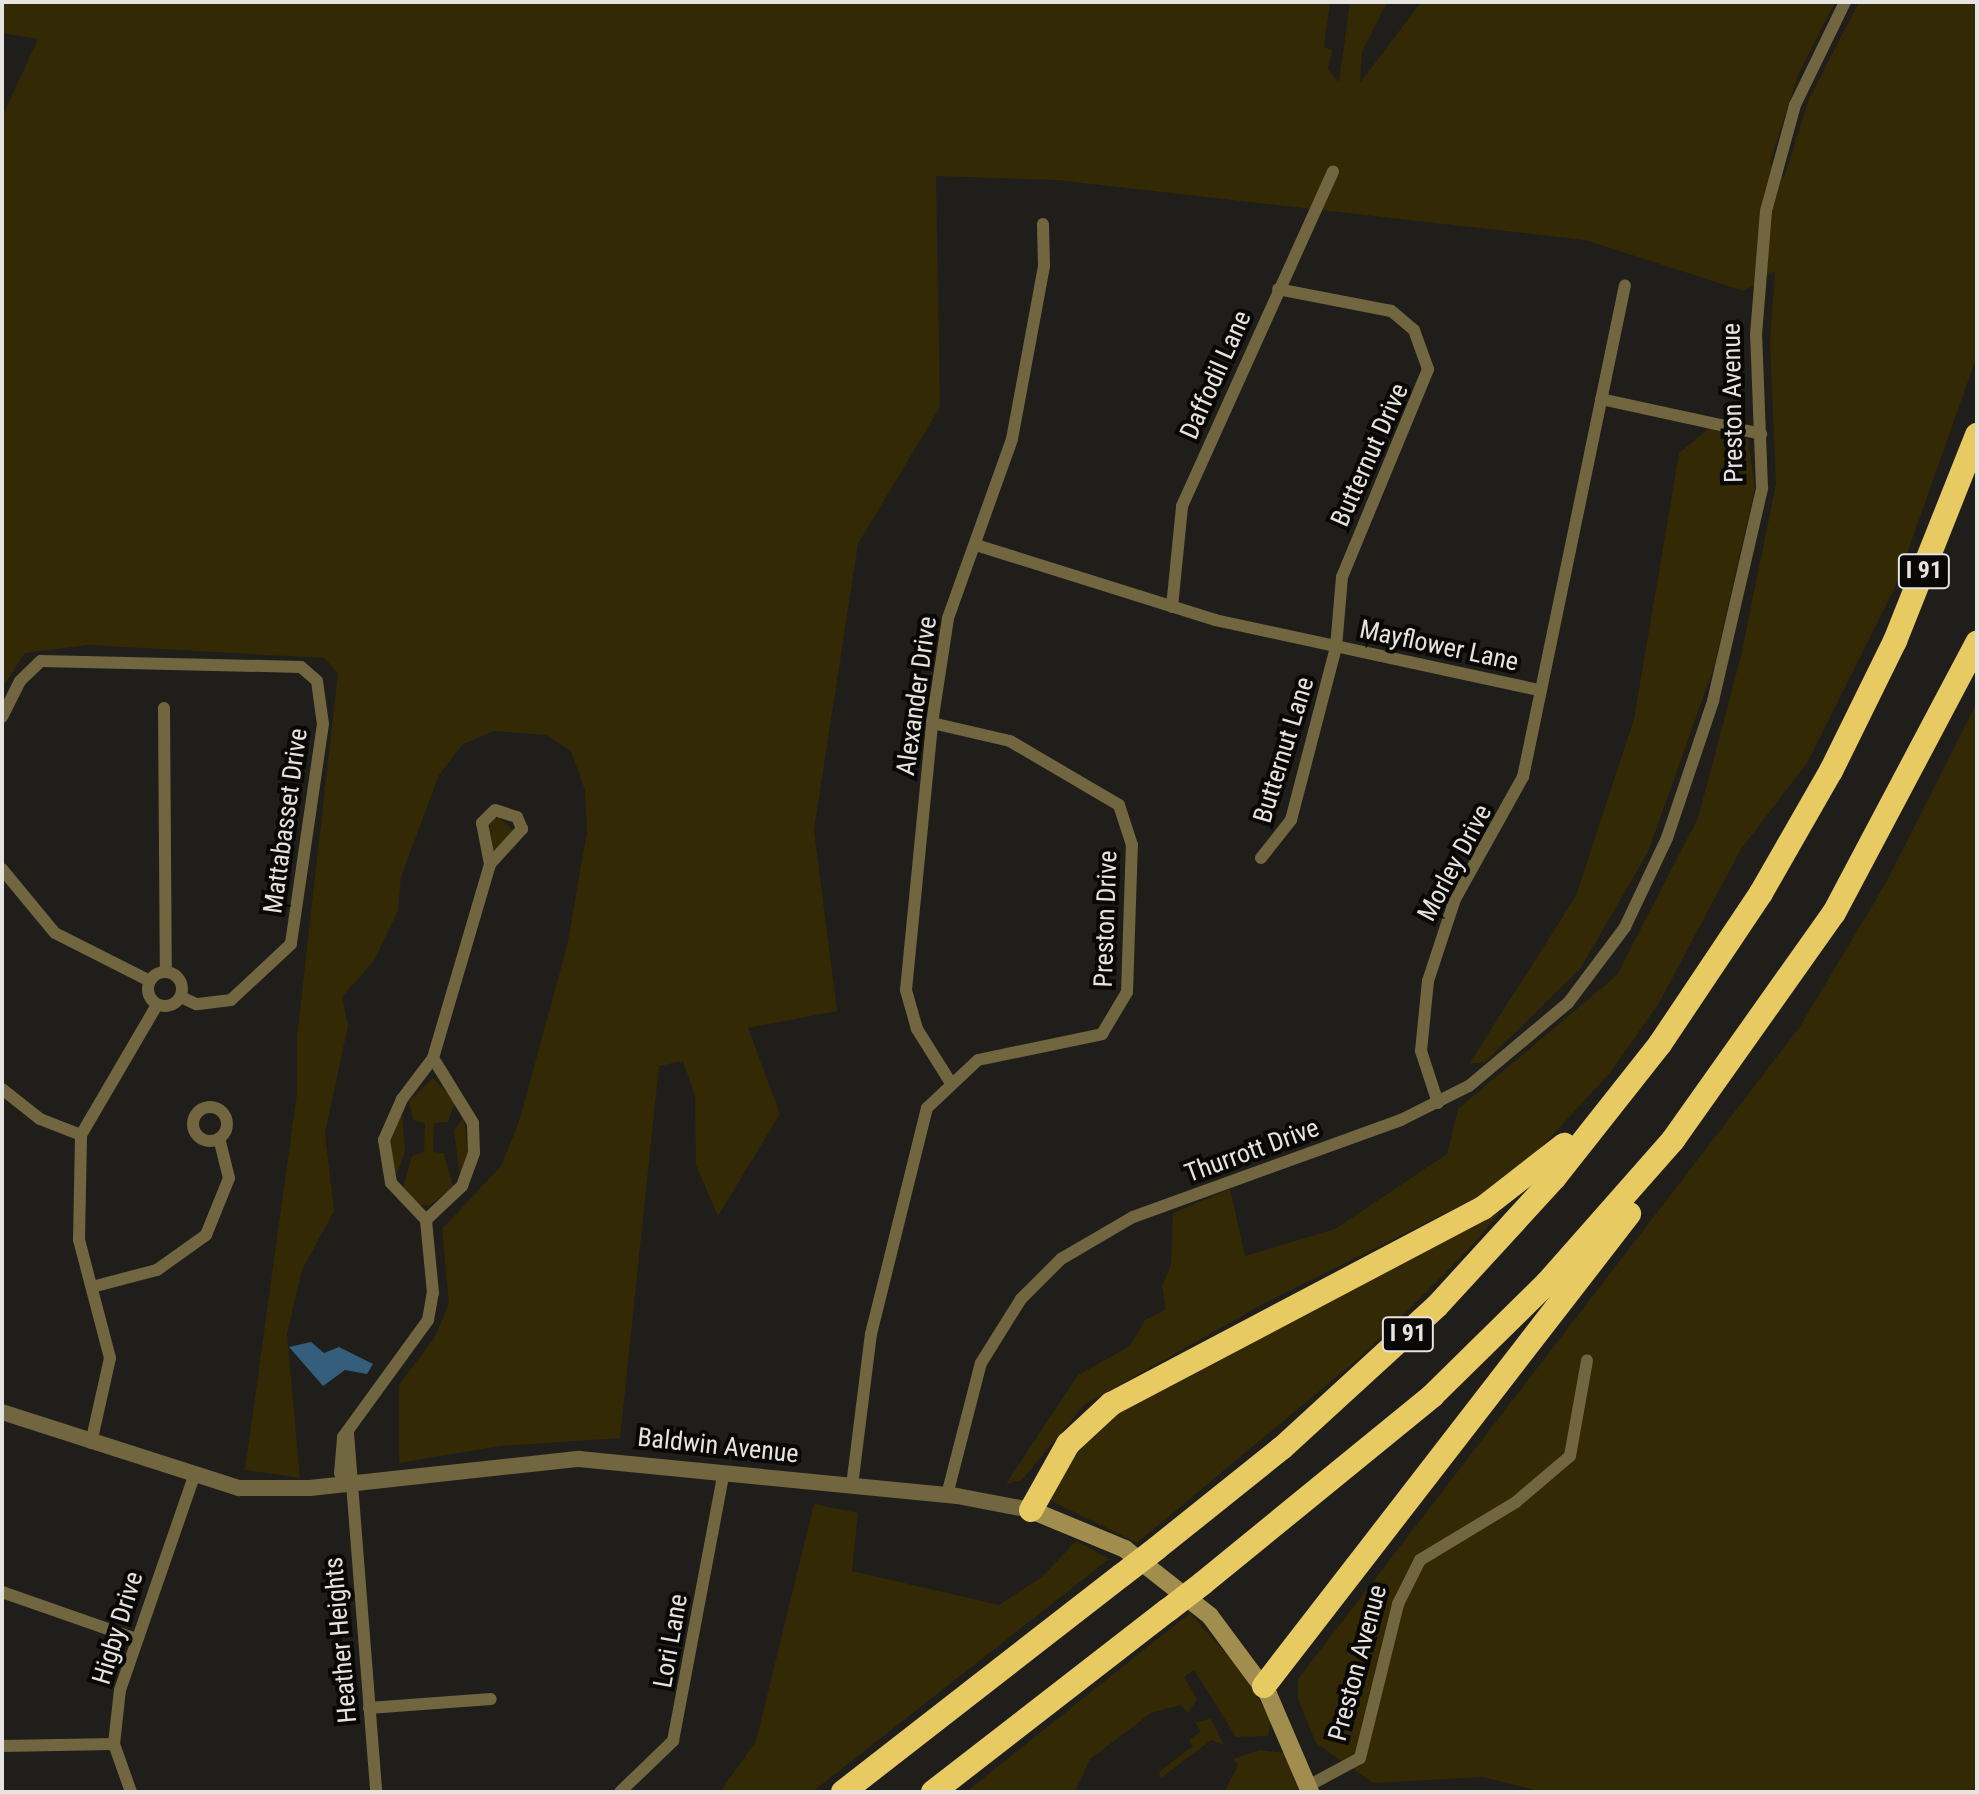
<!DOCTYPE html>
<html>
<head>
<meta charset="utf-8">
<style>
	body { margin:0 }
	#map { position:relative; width:1979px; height:1794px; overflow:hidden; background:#1f1e1a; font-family:"Roboto Condensed",sans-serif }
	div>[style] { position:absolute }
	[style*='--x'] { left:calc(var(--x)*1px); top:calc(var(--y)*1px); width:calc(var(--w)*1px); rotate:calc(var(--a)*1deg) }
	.green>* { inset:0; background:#332905 }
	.water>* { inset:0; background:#345e7c }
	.minor>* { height:12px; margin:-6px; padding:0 6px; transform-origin:6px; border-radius:6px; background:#71663f }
	.minor>.ring { margin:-6px; padding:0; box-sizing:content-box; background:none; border:12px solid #71663f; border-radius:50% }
	.tertiary>* { height:16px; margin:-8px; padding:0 8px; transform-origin:8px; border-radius:8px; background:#71663f }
	.secondary>* { height:18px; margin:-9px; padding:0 9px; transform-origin:9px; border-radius:9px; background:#a18e4e }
	.motorway>* { height:24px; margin:-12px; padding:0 12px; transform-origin:12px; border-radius:12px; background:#e8ca63 }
	.motorway-bridge>* { height:24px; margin:-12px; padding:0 12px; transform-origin:12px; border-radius:12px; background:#e8ca63 }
	span { translate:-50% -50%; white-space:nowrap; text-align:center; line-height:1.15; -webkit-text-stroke:8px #090807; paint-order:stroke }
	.shield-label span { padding:2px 6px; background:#090807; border:2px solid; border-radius:6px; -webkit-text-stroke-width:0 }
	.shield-label { font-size:24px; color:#e5e4e1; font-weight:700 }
	.street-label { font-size:26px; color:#e5e4e1 }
	.frame { position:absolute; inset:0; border:4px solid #e5e4e1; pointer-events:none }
</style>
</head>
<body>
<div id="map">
	<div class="green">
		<div style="clip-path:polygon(2px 2px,1330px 2px,1324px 47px,1332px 50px,1328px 69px,1339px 82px,1350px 2px,1387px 2px,1362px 52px,1360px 83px,1421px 2px,1835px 2px,1798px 75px,1770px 162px,1784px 178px,1809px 99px,1859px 2px,1977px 2px,1977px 356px,1895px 587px,1807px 763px,1741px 849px,1659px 1003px,1609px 1074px,1510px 1181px,1261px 1305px,1084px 1405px,1022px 1480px,1006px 1484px,1078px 1375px,1130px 1346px,1145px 1320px,1166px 1309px,1162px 1286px,1171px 1265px,1173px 1213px,1230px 1189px,1245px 1256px,1335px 1229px,1447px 1154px,1458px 1109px,1617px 975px,1698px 818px,1741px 656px,1776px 484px,1770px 342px,1775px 271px,1744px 291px,1585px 240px,1057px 180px,936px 176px,940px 407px,858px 544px,814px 830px,837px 1011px,748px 1028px,780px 1114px,718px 1216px,696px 1165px,695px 1096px,683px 1061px,659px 1066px,620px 1438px,500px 1446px,399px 1463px,399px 1385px,435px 1337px,449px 1303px,442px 1229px,501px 1166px,519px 1122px,567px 946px,587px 832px,585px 790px,571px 751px,546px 735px,493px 731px,462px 745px,439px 775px,401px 877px,398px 911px,373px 962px,342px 997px,348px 1026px,325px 1133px,334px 1211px,302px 1270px,287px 1334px,300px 1478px,245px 1470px,297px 1093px,297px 1037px,338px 673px,324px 658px,88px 645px,25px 653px,2px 688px,2px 117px,38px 39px,2px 33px)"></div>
		<div style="clip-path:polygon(1709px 428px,1748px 439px,1755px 488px,1714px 667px,1648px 852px,1580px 969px,1485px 1062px,1469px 1064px,1576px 896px,1634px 719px,1679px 453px)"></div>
		<div style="clip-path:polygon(1977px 702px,1977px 1792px,1543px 1792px,1483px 1777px,1373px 1783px,1316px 1743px,1298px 1699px,1298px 1679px,1799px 1028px,1887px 881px)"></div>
		<div style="clip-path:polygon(499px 817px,514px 831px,494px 855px,489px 823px)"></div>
		<div style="clip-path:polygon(433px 1078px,455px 1102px,448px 1122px,434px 1123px,433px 1152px,444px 1153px,453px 1187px,430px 1205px,413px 1206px,402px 1192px,412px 1156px,424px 1152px,425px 1123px,413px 1120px,409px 1101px)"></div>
		<div style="clip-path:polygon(402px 1111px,405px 1152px,396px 1175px,390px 1144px)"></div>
		<div style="clip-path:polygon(464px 1117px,468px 1155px,460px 1177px,454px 1130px)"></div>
		<div style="clip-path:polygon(1497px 1207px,1499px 1214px,1468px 1250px,1365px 1353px,1137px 1543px,1050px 1500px,1053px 1483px,1110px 1414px)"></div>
		<div style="clip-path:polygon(814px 1504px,858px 1513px,852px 1571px,999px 1605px,1043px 1576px,1076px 1541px,1109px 1559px,812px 1792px,720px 1792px,756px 1741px)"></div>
		<div style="clip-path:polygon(1190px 1613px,1242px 1671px,1271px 1720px,1268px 1736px,1236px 1737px,1194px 1670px,1184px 1677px,1197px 1699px,1188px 1713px,1181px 1705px,1151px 1713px,1090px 1759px,1075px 1792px,966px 1792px)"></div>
		<div style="clip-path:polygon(1211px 1719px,1224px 1745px,1211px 1740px,1161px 1778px,1159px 1772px,1193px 1746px,1189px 1740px,1201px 1731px,1195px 1722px)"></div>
		<div style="clip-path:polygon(1260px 1750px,1284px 1753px,1299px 1792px,1224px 1792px,1238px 1766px,1233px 1759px)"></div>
	</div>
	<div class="water">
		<div style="clip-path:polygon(311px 1342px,324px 1353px,339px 1347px,373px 1364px,367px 1374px,345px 1370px,323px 1386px,289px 1347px)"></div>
	</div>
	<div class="minor">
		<div style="--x:1601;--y:399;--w:164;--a:12.3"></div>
		<div style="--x:976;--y:545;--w:250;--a:17.4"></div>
		<div style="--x:1215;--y:620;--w:332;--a:12.2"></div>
		<div style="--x:1172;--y:607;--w:101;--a:-84.3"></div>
		<div style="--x:1182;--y:506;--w:367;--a:-65.7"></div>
		<div style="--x:164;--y:708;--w:264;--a:89.6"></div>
		<div style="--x:2;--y:717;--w:40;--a:-63.4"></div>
		<div style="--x:20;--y:681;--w:29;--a:-44"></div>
		<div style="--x:41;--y:661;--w:260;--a:1.3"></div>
		<div style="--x:301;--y:667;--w:21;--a:41"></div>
		<div style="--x:317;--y:681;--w:43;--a:82.1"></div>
		<div style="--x:323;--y:724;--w:222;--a:98.3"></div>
		<div style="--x:291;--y:944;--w:82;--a:137"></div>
		<div style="--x:231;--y:1000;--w:35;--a:173"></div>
		<div style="--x:196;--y:1004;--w:17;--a:-155"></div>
		<div style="--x:495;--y:810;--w:23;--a:18"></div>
		<div style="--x:517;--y:817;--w:13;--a:67"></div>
		<div style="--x:522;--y:829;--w:47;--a:132.4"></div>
		<div style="--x:490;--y:864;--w:42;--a:-101"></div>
		<div style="--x:482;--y:823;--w:18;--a:-45"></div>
		<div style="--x:1261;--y:858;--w:48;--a:-51.7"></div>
		<div style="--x:1291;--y:820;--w:179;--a:-75.4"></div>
		<div style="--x:1336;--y:647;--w:70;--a:-85.1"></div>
		<div style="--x:1342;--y:577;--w:225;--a:-67.5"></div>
		<div style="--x:1428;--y:369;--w:41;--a:-109.7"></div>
		<div style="--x:1414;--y:330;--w:30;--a:-140"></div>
		<div style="--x:1391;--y:311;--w:115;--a:-169"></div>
		<div style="--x:2;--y:869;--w:83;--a:50.4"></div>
		<div style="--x:55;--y:933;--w:106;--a:26.8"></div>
		<div class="ring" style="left:148px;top:972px;width:22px;height:22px"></div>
		<div style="--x:949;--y:1080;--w:60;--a:-122.1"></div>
		<div style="--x:917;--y:1029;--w:41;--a:-105.8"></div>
		<div style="--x:906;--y:990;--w:268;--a:-84.4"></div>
		<div style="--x:932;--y:723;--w:106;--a:-81.3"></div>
		<div style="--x:948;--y:618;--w:190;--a:-70.3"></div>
		<div style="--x:1012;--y:439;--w:176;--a:-79.5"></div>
		<div style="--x:1044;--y:266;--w:42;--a:-91.4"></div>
		<div style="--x:2;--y:1089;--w:48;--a:38.3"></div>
		<div style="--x:40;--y:1119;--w:44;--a:21.3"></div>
		<div style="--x:1438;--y:1103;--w:55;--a:-108.1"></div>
		<div style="--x:1421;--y:1051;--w:70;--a:-84.3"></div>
		<div style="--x:1428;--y:981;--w:86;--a:-71.8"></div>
		<div style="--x:1455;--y:899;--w:140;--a:-60.9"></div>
		<div style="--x:1523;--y:777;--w:502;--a:-78.29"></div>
		<div class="ring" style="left:193px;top:1107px;width:22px;height:22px"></div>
		<div style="--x:426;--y:1220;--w:51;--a:-133.4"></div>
		<div style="--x:391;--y:1183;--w:44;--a:-99.2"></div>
		<div style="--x:384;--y:1140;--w:45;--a:-66.3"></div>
		<div style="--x:402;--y:1099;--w:51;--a:-52.9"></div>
		<div style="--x:433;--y:1058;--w:202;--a:-73.6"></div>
		<div style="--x:426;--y:1220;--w:50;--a:-43.4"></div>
		<div style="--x:462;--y:1186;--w:35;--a:-70"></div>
		<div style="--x:474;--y:1153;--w:30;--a:-92"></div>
		<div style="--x:473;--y:1123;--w:76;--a:-121.6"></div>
		<div style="--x:92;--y:1287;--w:67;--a:-14.7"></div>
		<div style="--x:157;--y:1270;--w:60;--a:-35.5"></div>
		<div style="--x:206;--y:1235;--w:61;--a:-68"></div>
		<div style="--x:229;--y:1178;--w:41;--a:-104"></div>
		<div style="--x:348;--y:1433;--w:360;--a:85.5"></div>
		<div style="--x:91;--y:1443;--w:87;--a:-77.4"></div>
		<div style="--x:110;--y:1358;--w:122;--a:-104.7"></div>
		<div style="--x:79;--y:1240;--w:105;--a:-88.9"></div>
		<div style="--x:81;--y:1135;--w:151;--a:-59.7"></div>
		<div style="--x:349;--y:1484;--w:14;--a:-129"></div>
		<div style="--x:340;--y:1473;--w:36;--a:-85"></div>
		<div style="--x:343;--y:1437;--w:145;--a:-54"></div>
		<div style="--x:428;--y:1320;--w:27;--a:-80"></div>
		<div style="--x:433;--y:1293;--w:73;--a:-95.5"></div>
		<div style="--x:852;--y:1486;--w:153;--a:-82.9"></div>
		<div style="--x:871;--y:1334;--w:233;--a:-76.1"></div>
		<div style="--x:927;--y:1108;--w:70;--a:-43.3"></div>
		<div style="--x:978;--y:1060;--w:127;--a:-11.8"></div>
		<div style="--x:1102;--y:1034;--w:49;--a:-59.2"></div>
		<div style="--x:1127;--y:992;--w:147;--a:-88.1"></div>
		<div style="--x:1132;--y:845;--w:42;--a:-108"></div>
		<div style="--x:1119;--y:805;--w:126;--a:-149.6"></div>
		<div style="--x:1010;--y:741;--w:80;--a:-167"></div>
		<div style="--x:947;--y:1495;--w:136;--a:-75.6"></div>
		<div style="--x:981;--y:1363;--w:75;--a:-58"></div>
		<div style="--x:1021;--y:1299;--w:57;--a:-45"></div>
		<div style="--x:1061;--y:1259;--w:83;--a:-30.3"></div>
		<div style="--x:1133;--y:1217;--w:285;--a:-19.9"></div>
		<div style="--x:1401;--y:1120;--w:76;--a:-26.6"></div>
		<div style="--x:1469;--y:1086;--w:129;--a:-40"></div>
		<div style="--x:1568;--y:1003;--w:95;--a:-53.1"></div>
		<div style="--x:1625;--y:927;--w:98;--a:-64.7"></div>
		<div style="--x:1667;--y:838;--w:145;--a:-71.4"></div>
		<div style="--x:1713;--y:701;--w:219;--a:-77"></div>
		<div style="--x:1762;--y:488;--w:153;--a:-92.2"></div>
		<div style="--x:1756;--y:335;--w:124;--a:-85.4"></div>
		<div style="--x:1766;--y:211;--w:110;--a:-74.7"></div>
		<div style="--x:1795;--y:105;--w:114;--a:-64.1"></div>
		<div style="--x:2;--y:1592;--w:139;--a:19.3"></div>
		<div style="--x:369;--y:1708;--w:122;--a:-4.2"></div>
		<div style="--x:2;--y:1746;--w:112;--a:-1"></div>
		<div style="--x:1308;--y:1786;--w:59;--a:-28.3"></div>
		<div style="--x:1360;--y:1758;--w:159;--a:-76.1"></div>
		<div style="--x:1398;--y:1604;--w:49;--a:-63.4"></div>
		<div style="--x:1420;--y:1560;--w:112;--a:-31.1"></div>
		<div style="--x:1516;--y:1502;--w:71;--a:-40.4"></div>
		<div style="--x:1570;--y:1456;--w:97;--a:-79.9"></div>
		<div style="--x:131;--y:1792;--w:51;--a:-109.5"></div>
		<div style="--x:114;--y:1744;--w:54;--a:-83.7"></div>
		<div style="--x:120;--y:1690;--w:223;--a:-70.9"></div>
		<div style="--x:620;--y:1792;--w:74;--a:-43.9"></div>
		<div style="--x:673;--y:1741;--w:270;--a:-79.3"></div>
	</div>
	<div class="tertiary">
		<div style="--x:2;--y:1412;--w:249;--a:17.8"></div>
		<div style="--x:239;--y:1488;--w:71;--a:0"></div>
		<div style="--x:310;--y:1488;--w:271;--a:-6.2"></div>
		<div style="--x:579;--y:1459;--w:380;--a:5.6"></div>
		<div style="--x:957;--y:1496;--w:75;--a:10.7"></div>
	</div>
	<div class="secondary">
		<div style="--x:1031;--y:1510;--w:102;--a:22.5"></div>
		<div style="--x:1125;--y:1549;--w:108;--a:38.2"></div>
		<div style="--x:1210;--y:1616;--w:97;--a:53.4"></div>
		<div style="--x:1268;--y:1694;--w:107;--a:66.8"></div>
	</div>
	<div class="motorway">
		<div style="--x:1031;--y:1510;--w:76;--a:-60.7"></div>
		<div style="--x:1068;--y:1444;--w:59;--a:-42.9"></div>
		<div style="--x:1111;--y:1404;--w:420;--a:-27.8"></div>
		<div style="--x:1483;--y:1208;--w:103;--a:-37.9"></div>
		<div style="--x:1157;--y:1548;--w:160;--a:-38.7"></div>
		<div style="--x:1282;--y:1448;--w:210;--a:-42.5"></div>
		<div style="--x:1437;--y:1306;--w:175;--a:-47.5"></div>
		<div style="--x:1555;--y:1177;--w:169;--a:-51.7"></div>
		<div style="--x:1660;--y:1044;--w:182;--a:-56.2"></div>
		<div style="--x:1761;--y:893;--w:141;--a:-60.2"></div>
		<div style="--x:1831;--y:771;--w:145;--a:-63.8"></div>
		<div style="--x:1895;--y:641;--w:222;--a:-68.3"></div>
		<div style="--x:1203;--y:1583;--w:296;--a:-39.2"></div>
		<div style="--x:1432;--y:1396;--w:161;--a:-44.5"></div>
		<div style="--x:1547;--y:1283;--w:191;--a:-48.6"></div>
		<div style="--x:1673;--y:1140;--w:278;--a:-54.7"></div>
		<div style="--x:1834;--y:913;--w:306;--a:-62.1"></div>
		<div style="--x:1264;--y:1686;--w:597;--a:-52.29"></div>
		<div style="--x:843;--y:1792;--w:353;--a:-37.9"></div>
		<div style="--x:933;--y:1792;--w:297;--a:-37.8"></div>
	</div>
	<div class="motorway-bridge">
		<div style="--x:1122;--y:1575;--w:44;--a:-37.6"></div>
		<div style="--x:1168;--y:1610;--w:44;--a:-37.6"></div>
	</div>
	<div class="shield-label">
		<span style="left:1924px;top:571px">I 91</span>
		<span style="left:1408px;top:1334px">I 91</span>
	</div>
	<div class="street-label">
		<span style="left:1216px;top:375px;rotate:-66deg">Daffodil Lane</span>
		<span style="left:1733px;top:403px;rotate:-91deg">Preston Avenue</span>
		<span style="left:1370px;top:455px;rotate:-66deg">Butternut Drive</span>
		<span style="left:1439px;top:646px;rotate:12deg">Mayflower Lane</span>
		<span style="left:917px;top:696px;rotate:-82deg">Alexander Drive</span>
		<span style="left:1284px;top:750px;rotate:-73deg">Butternut Lane</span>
		<span style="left:286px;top:821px;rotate:-82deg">Mattabasset Drive</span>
		<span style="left:1455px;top:863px;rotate:-62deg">Morley Drive</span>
		<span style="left:1106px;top:919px;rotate:-88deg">Preston Drive</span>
		<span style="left:1252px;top:1151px;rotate:-20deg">Thurrott Drive</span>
		<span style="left:718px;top:1446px;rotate:6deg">Baldwin Avenue</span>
		<span style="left:118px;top:1628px;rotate:-73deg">Higby Drive</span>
		<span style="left:341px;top:1640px;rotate:-95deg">Heather Heights</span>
		<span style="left:671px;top:1641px;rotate:-80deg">Lori Lane</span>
		<span style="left:1358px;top:1663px;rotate:-75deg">Preston Avenue</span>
	</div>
	<div class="frame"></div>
</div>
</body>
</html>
